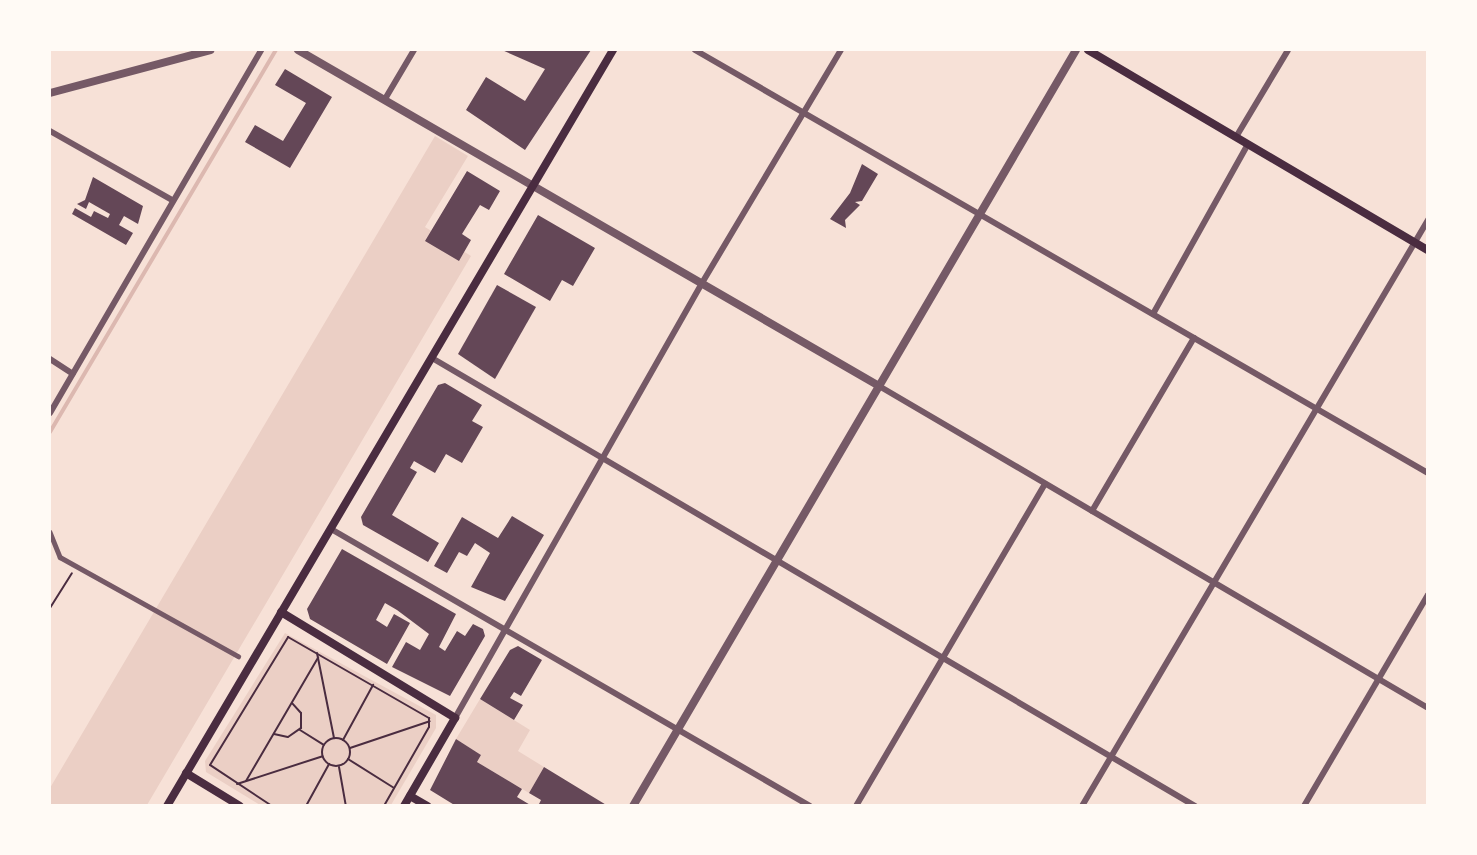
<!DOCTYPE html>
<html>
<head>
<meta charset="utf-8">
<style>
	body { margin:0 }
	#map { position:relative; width:1477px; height:855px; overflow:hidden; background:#f7e1d7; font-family:"IBM Plex Sans",sans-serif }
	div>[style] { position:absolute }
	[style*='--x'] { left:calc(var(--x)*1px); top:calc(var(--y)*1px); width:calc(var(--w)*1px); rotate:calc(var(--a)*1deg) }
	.green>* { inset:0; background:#ebcfc5 }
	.stream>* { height:4px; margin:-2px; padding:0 2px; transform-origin:2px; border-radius:2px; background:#dcb8b0 }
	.building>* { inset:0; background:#644757 }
	.path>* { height:2px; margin:-1px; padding:0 1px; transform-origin:1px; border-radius:1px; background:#4a2c40 }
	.path>.ring { margin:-1px; padding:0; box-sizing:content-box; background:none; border:2px solid #4a2c40; border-radius:50% }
	.pedestrian>* { height:4.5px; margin:-2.25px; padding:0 2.25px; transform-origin:2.25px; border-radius:2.25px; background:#755966 }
	.minor>* { height:6px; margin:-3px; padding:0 3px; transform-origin:3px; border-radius:3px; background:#755966 }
	.tertiary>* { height:8px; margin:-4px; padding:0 4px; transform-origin:4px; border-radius:4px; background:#755966 }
	.secondary>* { height:8px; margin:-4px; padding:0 4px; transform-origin:4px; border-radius:4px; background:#4a2c40 }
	span { translate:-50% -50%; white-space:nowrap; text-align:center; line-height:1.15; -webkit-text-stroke:5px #fffaf5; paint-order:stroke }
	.frame { position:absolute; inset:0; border:51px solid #fffaf5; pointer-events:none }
</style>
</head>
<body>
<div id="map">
	<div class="green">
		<div style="clip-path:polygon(435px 136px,468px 156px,425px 227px,471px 256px,147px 805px,50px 806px,50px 788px)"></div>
		<div style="clip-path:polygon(285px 633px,436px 715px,436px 728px,391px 805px,260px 805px,206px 772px,205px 761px)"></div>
		<div style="clip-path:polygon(480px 699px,530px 730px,518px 751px,544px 767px,529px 793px,477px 762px,481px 755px,456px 739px)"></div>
	</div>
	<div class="stream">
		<div style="--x:50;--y:432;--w:444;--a:-59.4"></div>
	</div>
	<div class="building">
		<div style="clip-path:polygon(502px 50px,591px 50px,525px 150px,466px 110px,486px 77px,525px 101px,545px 69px)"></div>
		<div style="clip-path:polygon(285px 69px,332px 97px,290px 168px,245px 142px,255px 125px,283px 141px,306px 103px,275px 85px)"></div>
		<div style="clip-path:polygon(862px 164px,878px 174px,862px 201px,855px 202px,860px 205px,845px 220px,846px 228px,830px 219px,850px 193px)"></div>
		<div style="clip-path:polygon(467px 171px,500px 191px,489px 210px,480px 205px,462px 234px,471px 240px,459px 261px,425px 241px)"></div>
		<div style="clip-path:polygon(93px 177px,143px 206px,138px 224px,124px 216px,119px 225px,133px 233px,126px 245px,72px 214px,75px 208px,91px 217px,94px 211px,108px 218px,110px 214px,89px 202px,86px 209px,77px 204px,85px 200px)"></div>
		<div style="clip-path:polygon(538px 215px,595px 248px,573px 286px,562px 280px,550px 301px,504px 274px)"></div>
		<div style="clip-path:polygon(497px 285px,536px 307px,495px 379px,458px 354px)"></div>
		<div style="clip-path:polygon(445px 383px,482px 405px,472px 421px,483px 427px,462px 463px,446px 454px,435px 473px,414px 461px,410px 468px,417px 472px,392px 515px,439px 543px,428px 562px,363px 525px,361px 517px,438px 385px)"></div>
		<div style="clip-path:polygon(512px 516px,544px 535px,505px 601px,471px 587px,490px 553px,475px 543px,467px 556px,459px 552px,447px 573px,434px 566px,462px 517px,498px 538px)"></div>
		<div style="clip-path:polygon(342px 549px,456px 614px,439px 647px,445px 651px,457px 631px,465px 636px,473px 624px,483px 629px,485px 636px,450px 696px,392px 667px,406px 642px,420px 650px,429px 634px,397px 610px,385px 603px,376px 620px,387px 627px,394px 614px,410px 623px,387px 664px,310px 619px,307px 609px)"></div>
		<div style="clip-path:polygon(518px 646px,542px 660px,521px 696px,514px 692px,510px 698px,523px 705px,514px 720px,480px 699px,510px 650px)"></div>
		<div style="clip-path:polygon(456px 739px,481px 755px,477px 762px,522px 789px,517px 797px,532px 806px,456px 806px,430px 790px)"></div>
		<div style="clip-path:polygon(544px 767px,608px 806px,538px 806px,541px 800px,529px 793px)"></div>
	</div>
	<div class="path">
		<div style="--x:50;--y:608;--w:41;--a:-57.8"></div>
		<div style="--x:317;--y:653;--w:87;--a:78.7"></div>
		<div style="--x:300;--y:730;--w:28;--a:32"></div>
		<div style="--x:274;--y:734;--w:14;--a:12"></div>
		<div style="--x:288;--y:737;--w:16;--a:-35"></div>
		<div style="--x:301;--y:728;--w:15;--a:-90"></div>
		<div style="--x:301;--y:713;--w:13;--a:-132"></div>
		<div class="ring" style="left:322px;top:738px;width:26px;height:26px"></div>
		<div style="--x:343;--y:740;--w:63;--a:-61.4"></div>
		<div style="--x:350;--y:748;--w:84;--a:-18.6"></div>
		<div style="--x:348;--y:759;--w:54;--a:32.2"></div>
		<div style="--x:339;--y:767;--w:40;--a:80"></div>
		<div style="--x:246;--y:781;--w:143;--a:-59.7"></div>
		<div style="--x:237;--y:784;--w:90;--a:-18"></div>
		<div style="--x:272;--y:806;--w:74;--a:-146.5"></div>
		<div style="--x:210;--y:765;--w:150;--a:-58.6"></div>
		<div style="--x:288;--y:637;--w:163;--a:29.9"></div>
		<div style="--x:429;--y:718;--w:9;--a:90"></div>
		<div style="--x:429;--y:727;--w:91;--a:119.7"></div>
		<div style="--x:306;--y:806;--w:48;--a:-61.3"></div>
	</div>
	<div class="pedestrian">
		<div style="--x:50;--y:532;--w:27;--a:68"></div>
		<div style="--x:60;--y:557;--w:204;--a:29.1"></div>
	</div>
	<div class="minor">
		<div style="--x:695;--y:50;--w:846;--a:29.99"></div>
		<div style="--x:385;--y:99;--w:57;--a:-59.4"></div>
		<div style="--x:50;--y:131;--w:140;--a:29.5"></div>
		<div style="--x:1236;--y:137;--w:101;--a:-59.1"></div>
		<div style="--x:1153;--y:314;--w:195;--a:-60.8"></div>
		<div style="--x:432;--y:358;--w:885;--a:30.42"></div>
		<div style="--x:50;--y:359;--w:27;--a:33"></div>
		<div style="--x:879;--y:386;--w:636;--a:30.39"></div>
		<div style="--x:50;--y:413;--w:420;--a:-59.8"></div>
		<div style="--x:1092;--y:511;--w:201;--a:-59.5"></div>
		<div style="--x:331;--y:529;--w:553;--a:30.04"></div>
		<div style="--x:455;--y:718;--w:500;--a:-60.41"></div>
		<div style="--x:702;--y:283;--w:271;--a:-59.2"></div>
		<div style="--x:856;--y:806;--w:373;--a:-59.6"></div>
		<div style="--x:1082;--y:806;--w:681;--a:-59.44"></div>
		<div style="--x:1304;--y:806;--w:245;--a:-59.6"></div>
	</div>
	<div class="tertiary">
		<div style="--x:298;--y:50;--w:671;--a:30.04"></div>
		<div style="--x:50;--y:93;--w:166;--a:-15"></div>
		<div style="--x:633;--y:806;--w:876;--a:-59.63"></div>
	</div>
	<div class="secondary">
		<div style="--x:1088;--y:50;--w:394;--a:30.5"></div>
		<div style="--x:281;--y:612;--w:204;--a:31.3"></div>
		<div style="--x:455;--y:718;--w:102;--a:120.1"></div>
		<div style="--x:186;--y:773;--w:63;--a:31.4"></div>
		<div style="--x:410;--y:796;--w:20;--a:30"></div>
		<div style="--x:167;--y:806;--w:878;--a:-59.46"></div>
	</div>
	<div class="frame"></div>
</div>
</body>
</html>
